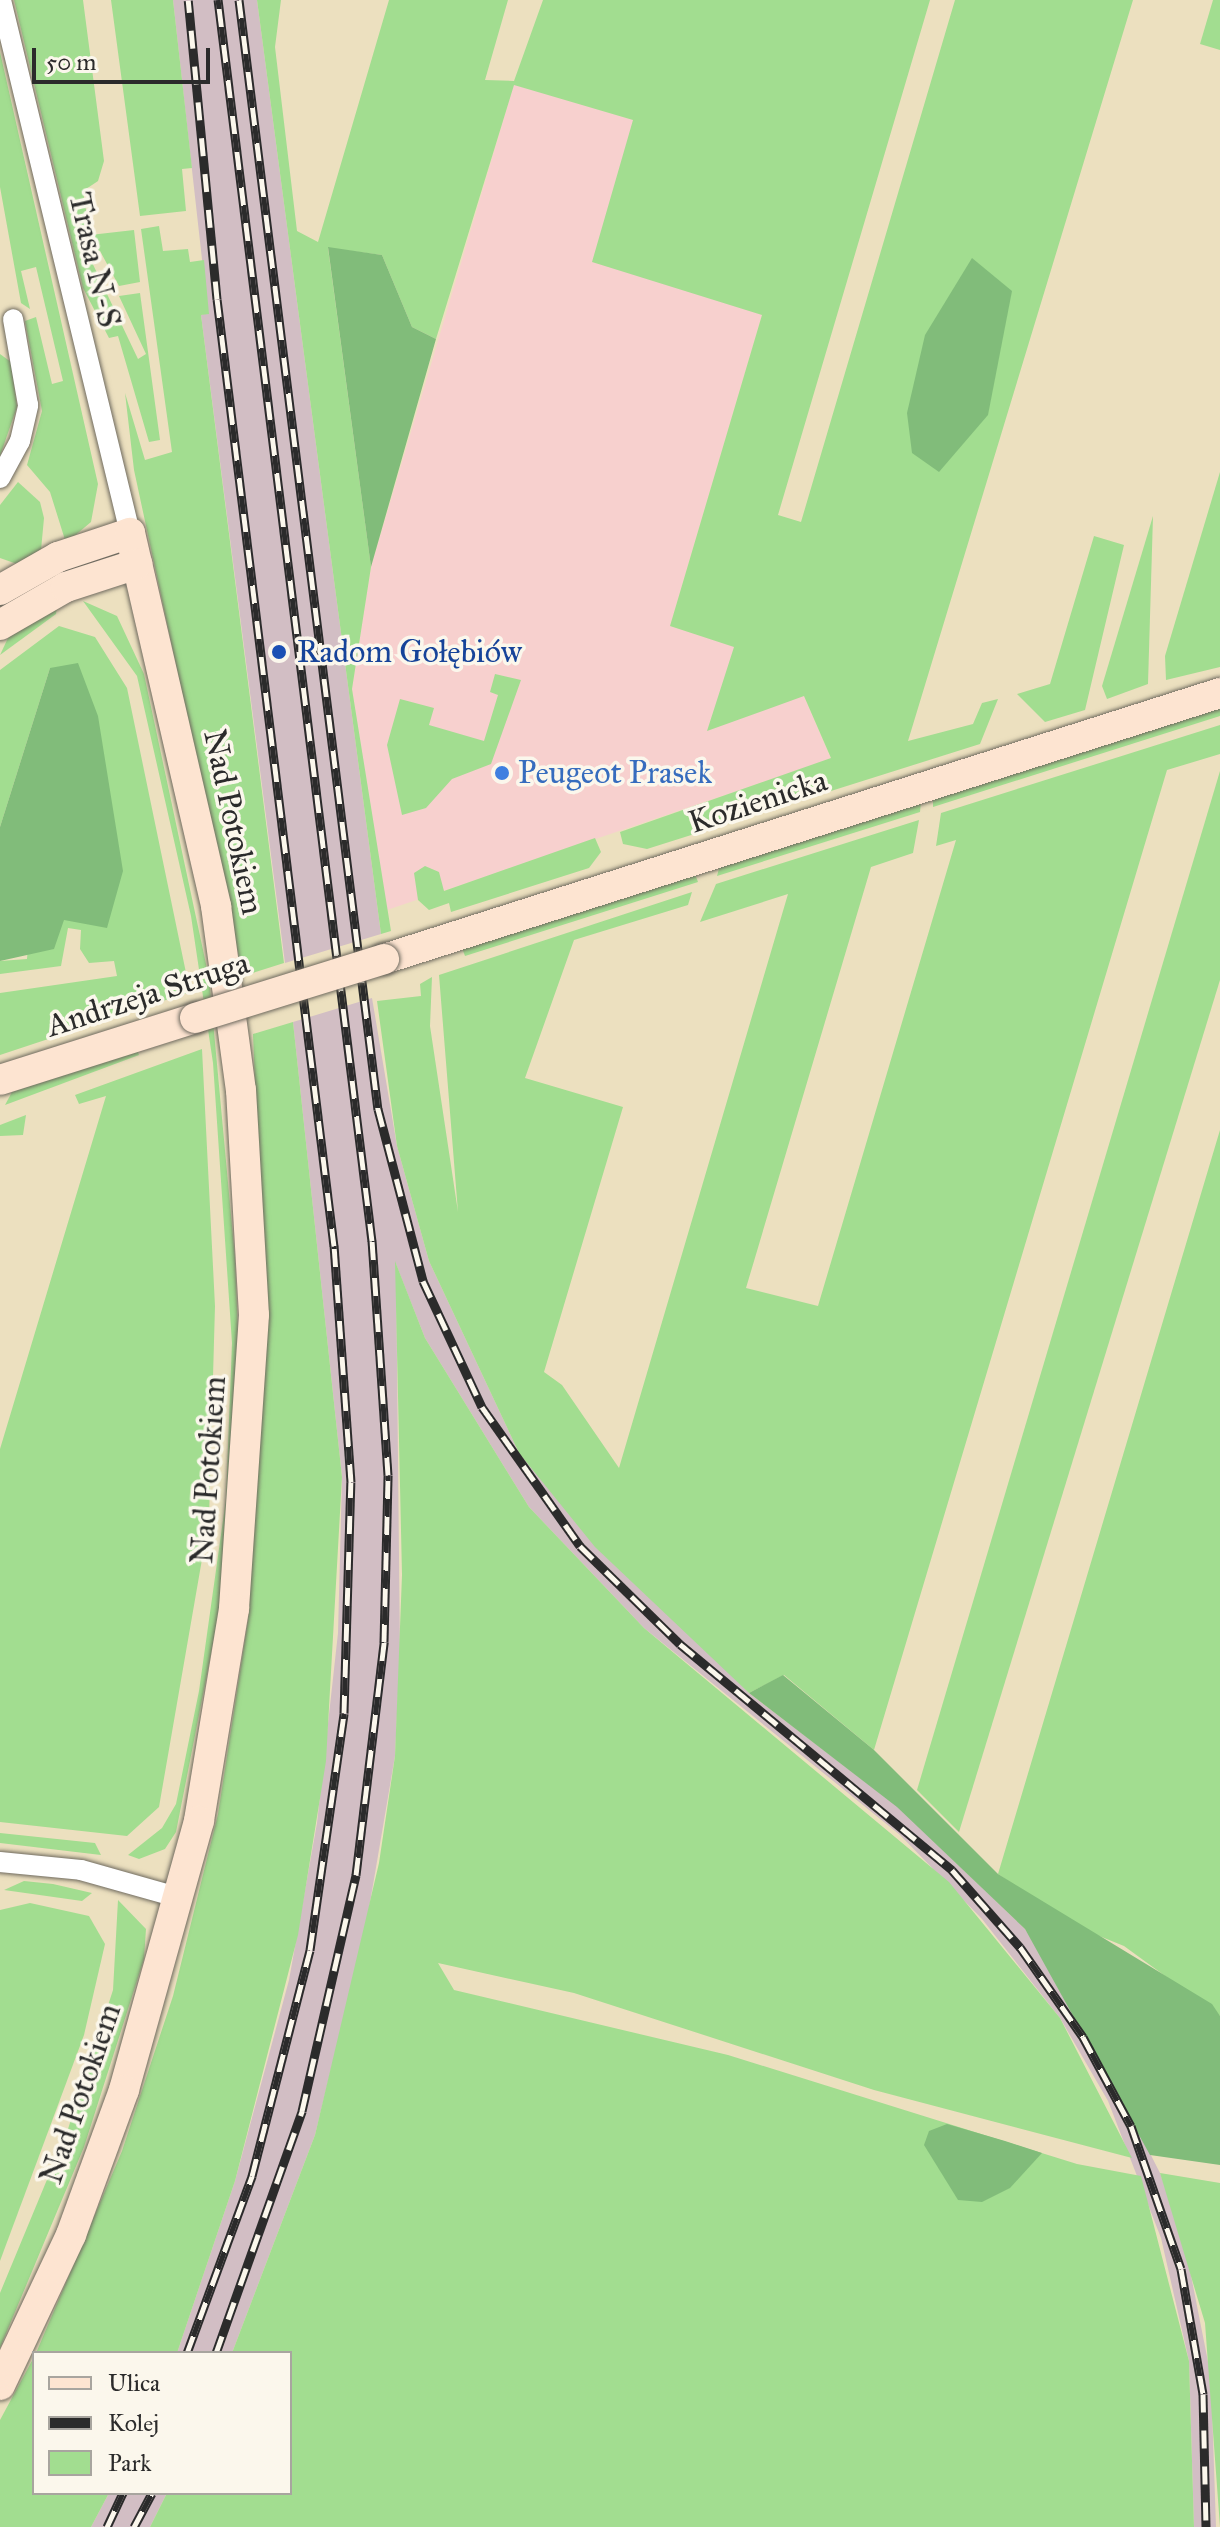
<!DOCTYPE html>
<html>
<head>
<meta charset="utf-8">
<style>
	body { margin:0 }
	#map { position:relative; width:1220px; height:2527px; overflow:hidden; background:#ece0bf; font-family:"IM FELL Great Primer",serif }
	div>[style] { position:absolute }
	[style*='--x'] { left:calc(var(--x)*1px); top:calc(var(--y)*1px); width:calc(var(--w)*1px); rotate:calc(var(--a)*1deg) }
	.built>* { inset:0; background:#f7d0ce }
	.industrial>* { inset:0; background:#d2bec4 }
	.green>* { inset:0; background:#a2dd90 }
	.forest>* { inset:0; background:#81bc7a }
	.roads { filter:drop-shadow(0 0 2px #6f6a5f) drop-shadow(0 0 2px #6f6a5f) }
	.street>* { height:20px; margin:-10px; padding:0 10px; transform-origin:10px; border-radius:10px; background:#fff }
	.secondary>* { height:30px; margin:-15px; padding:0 15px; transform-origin:15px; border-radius:15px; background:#fde4d1 }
	.rail>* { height:9px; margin-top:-4.5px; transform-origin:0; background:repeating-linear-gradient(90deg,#fbf7ec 0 18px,#2b2b2b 0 36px); box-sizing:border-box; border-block:2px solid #2b2b2b }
	.bridges { filter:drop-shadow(0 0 2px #6f6a5f) drop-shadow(0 0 2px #6f6a5f) }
	.secondary-bridge>* { height:30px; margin:-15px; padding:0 15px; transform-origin:15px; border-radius:15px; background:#fde4d1 }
	.dots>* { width:22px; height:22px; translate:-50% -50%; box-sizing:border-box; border:4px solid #fbf7ec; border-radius:50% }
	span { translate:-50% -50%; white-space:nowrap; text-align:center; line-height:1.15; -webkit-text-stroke:7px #fbf7ec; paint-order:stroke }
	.street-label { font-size:32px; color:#2b2b2b }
	.transit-label { font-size:32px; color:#164399 }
	.left { translate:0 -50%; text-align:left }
	.shop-label { font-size:32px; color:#366cbe }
	.legend { position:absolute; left:32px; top:2351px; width:260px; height:144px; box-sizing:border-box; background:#fbf7ec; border:2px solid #a8a59f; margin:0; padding:10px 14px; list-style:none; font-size:24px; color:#2b2b2b }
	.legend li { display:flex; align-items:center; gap:16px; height:40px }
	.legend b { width:40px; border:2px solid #a8a59f }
	.scale { position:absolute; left:32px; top:48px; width:178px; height:36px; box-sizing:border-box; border:4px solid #2b2b2b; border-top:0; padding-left:10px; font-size:24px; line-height:28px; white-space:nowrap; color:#2b2b2b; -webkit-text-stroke:6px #fbf7ec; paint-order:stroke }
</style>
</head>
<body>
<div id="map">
	<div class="built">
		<div style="clip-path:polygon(514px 84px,633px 120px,762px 315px,670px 626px,734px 646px,804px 696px,831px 759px,387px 910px,352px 689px,371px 567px)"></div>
	</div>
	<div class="industrial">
		<div style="clip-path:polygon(173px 0,257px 0,381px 934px,285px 963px,201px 315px,208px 313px)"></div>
		<div style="clip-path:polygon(372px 998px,397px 1146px,429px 1261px,519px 1453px,749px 1693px,898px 1807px,1025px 1929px,1090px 2035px,1160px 2173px,1185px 2245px,1211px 2377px,1216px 2527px,1194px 2527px,1189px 2361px,1161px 2238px,1108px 2101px,1060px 2018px,982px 1919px,900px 1835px,644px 1628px,529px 1507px,425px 1338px,396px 1264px,400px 1652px,395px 1756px,366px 1926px,315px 2135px,232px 2353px,177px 2353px,235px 2181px,289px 1980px,317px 1823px,338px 1633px,342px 1477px,293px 1022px)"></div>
		<div style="clip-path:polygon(109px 2493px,167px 2493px,150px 2527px,91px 2527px)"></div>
	</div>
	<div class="green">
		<div style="clip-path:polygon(14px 0,83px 0,104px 161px,98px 181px,83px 191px,90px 235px,134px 230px,140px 282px,119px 286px,100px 251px,88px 254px,138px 359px,146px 354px,119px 296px,140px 293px,160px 440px,149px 442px,118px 336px,109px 338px,83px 288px)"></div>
		<div style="clip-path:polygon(111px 0,173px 0,192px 168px,182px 169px,186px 211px,140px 216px)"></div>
		<div style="clip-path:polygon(257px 0,281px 0,275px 47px,297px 231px,318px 242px,389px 0,508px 0,485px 80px,514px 81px,543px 0,930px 0,778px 515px,801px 522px,955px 0,1133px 0,908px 741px,973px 724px,982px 703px,998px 699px,980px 744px,647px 849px,623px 844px,620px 832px,831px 758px,804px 696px,707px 731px,734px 647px,670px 626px,762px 315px,592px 262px,633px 120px,514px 85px,436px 339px,412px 327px,382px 255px,328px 248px,371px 567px,352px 689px,391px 931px,381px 934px)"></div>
		<div style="clip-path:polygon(1213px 0,1220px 0,1220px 50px,1200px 44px)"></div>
		<div style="clip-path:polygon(0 52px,98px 484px,91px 522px,66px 543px,50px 492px,27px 465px,42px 411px,25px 321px,36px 317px,52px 384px,63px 381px,36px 267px,21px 271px,30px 309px,21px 303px,0 187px)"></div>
		<div style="clip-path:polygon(159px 226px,163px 251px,188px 249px,190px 262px,204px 260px,209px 314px,201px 315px,284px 963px,243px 976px,134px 470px,125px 393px,145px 460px,172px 452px,141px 229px)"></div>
		<div style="clip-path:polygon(0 354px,11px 362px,17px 407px,0 456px)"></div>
		<div style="clip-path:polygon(1220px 472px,1220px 667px,1166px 680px,1165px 656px)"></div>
		<div style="clip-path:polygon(18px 482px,40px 502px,44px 518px,41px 550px,17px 564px,0 558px,0 505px)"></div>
		<div style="clip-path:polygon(1153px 516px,1148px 684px,1107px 699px,1102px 686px)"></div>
		<div style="clip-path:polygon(1094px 536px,1124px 545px,1085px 710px,1045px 722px,1017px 694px,1050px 684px)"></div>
		<div style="clip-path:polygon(83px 601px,117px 616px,144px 674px,209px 978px,235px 1258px,238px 1331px,219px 1613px,176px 1832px,165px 1849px,139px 1859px,128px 1855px,162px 1828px,176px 1804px,199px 1691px,226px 1499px,232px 1343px,213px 1063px,191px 916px,137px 676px)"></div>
		<div style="clip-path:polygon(57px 606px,56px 614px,0 655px,8px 638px)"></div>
		<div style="clip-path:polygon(59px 626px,95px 637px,127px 688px,190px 992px,0 1055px,0 993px,117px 976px,114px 961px,89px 963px,80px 949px,81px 930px,68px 928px,61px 966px,0 974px,0 961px,27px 959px,50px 668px,0 827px,0 670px)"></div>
		<div style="clip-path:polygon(495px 674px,521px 680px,491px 764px,452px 779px,426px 808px,402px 815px,387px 745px,400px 699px,434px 708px,429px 725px,484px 741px,498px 695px,490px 692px)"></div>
		<div style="clip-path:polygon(1220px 707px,1220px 716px,933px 807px,933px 798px)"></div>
		<div style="clip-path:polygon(1220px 725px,1220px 754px,1167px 770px,874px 1750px,784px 1675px,749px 1693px,595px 1547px,519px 1453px,429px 1261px,397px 1146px,377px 1001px,421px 996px,420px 984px,432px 977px,430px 1026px,458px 1212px,439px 975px,692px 892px,688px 905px,574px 940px,525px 1078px,623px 1107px,544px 1372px,562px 1385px,619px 1468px,788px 894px,700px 922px,716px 884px,919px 820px,913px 853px,871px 867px,746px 1288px,818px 1306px,956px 840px,936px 846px,941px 813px)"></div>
		<div style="clip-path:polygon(1220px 771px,1220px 980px,959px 1832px,917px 1790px)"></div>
		<div style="clip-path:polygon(921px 802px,920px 812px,717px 876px,720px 865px)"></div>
		<div style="clip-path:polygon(595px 838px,601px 852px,589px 868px,451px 912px,449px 903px,429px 910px,418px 900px,414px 873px,425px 866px,439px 872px,444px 891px)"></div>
		<div style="clip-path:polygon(695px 874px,698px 882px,465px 956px,462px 948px)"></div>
		<div style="clip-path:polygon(293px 1022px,342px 1477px,326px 1761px,298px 1935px,235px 2181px,177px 2353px,36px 2353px,122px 2151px,173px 1996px,218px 1814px,248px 1620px,265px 1337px,253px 1034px)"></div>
		<div style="clip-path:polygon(202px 1049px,215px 1306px,209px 1519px,159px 1807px,127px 1836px,0 1822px,0 1449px,106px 1096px,79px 1104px,75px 1095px)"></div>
		<div style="clip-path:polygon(137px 1050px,139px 1055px,5px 1105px,12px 1092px)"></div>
		<div style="clip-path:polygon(26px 1115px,23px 1135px,0 1136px,0 1125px)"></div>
		<div style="clip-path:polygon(1220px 1130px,1220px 2016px,1124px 1946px,1077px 1927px,998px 1874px)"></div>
		<div style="clip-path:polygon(395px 1261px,425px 1338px,529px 1507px,644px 1628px,949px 1882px,1060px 2018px,1132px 2158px,874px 2090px,574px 1993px,438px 1963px,454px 1990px,728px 2055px,1077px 2164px,1141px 2176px,1189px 2361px,1194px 2527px,150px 2527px,167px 2493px,290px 2493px,290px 2353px,232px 2353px,315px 2135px,379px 1863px,395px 1756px,402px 1575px)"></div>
		<div style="clip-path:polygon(0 1833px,95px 1843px,101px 1855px,0 1843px)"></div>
		<div style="clip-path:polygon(24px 1881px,53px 1884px,92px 1893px,82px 1901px,4px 1890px)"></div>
		<div style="clip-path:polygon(118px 1900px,146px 1929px,144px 1959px,84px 2147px,0 2348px,0 2293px,68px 2129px,113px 1990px)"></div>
		<div style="clip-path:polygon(30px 1903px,89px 1916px,105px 1944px,84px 2035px,0 2261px,0 1910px)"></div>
		<div style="clip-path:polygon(1160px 2173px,1220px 2183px,1220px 2527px,1205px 2323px)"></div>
		<div style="clip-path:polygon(34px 2357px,34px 2493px,109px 2493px,91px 2527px,0 2527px,0 2420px)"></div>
	</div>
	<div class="forest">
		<div style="clip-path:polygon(328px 247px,382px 255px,412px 327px,436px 339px,371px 567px)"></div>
		<div style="clip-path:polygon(972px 258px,1012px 291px,988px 415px,939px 472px,912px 453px,907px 413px,925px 335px)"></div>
		<div style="clip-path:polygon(78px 663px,98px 716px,123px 871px,107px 928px,64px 920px,54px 949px,0 961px,0 827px,50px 668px)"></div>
		<div style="clip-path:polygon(783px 1675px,874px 1750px,998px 1874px,1212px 2004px,1220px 2016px,1220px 2165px,1150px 2155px,1025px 1929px,897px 1807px,749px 1693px)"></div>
		<div style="clip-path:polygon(947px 2124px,1005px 2141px,1042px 2153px,1010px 2188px,982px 2202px,958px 2200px,924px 2145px,929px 2131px)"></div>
	</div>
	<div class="roads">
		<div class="street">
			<div style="--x:1;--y:0;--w:548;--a:76.39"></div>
			<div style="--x:0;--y:478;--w:42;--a:-61.6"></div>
			<div style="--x:20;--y:441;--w:37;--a:-77"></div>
			<div style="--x:28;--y:405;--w:87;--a:-99.9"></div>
			<div style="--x:0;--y:1862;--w:81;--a:5.6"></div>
			<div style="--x:81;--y:1870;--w:100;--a:15.7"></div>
		</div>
		<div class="secondary">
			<div style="--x:0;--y:590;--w:67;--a:-29.6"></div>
			<div style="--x:58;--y:557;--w:76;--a:-18.4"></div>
			<div style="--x:130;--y:533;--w:383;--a:77"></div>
			<div style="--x:216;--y:906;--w:186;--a:82.3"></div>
			<div style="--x:241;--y:1090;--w:225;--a:86.7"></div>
			<div style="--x:254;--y:1315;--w:295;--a:93.9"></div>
			<div style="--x:234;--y:1609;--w:215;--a:99.4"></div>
			<div style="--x:199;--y:1821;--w:279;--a:105.6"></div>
			<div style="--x:124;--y:2090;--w:154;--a:110.1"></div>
			<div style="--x:71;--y:2235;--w:166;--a:115.3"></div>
			<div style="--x:0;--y:625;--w:76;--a:-29.9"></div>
			<div style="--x:66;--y:587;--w:75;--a:-17.9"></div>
			<div style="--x:384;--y:959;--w:877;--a:-17.65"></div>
			<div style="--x:0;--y:1080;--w:205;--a:-17.6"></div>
		</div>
	</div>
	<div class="rail">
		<div style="--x:239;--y:0;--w:1118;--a:82.86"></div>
		<div style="--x:378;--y:1109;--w:178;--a:75.3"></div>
		<div style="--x:423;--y:1281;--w:139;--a:64.9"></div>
		<div style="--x:482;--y:1407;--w:170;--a:54.8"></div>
		<div style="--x:580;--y:1546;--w:140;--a:44.4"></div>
		<div style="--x:680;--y:1644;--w:354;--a:39.7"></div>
		<div style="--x:952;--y:1870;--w:103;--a:48.6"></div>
		<div style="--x:1020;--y:1947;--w:110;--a:55"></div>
		<div style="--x:1083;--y:2037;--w:101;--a:61.7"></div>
		<div style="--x:1131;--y:2126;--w:151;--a:70.7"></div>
		<div style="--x:1181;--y:2269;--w:127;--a:80"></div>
		<div style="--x:1203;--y:2394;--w:133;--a:88.7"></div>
		<div style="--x:187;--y:2353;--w:189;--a:-69.8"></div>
		<div style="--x:252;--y:2176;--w:233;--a:-75.6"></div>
		<div style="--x:310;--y:1950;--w:239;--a:-81.8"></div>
		<div style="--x:344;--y:1713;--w:231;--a:-88.3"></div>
		<div style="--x:351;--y:1482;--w:237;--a:-94.1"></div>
		<div style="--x:334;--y:1246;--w:954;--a:-97.04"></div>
		<div style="--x:217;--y:299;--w:300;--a:-95.5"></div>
		<div style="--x:216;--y:2353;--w:257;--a:-70.4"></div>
		<div style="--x:302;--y:2111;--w:242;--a:-77.1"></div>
		<div style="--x:356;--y:1875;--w:235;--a:-83.1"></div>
		<div style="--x:384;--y:1642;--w:167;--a:-88.6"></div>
		<div style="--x:388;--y:1475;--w:235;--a:-93.9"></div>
		<div style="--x:372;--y:1241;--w:1251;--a:-97.07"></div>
		<div style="--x:107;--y:2527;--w:38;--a:-65"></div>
		<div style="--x:134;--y:2527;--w:38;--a:-62"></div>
	</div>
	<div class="bridges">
		<div class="secondary-bridge">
			<div style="--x:195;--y:1018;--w:198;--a:-17.3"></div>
		</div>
	</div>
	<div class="dots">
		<div style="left:279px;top:652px;background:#1a4fb4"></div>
		<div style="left:502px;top:773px;background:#3f7fe0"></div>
	</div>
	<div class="street-label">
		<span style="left:94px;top:260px;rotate:77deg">Trasa N-S</span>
		<span style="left:758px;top:802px;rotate:-18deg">Kozienicka</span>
		<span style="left:233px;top:822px;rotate:78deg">Nad Potokiem</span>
		<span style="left:148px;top:995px;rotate:-18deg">Andrzeja Struga</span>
		<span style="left:209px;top:1470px;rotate:-86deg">Nad Potokiem</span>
		<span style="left:81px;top:2094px;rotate:-71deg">Nad Potokiem</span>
	</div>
	<div class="transit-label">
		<span class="left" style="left:297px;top:652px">Radom Gołębiów</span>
	</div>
	<div class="shop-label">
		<span class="left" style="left:518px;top:773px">Peugeot Prasek</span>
	</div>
	<ul class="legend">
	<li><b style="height:10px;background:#fde4d1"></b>Ulica</li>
	<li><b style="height:10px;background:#2b2b2b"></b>Kolej</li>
	<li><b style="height:22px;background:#a2dd90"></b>Park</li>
	</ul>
	<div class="scale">50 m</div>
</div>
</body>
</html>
